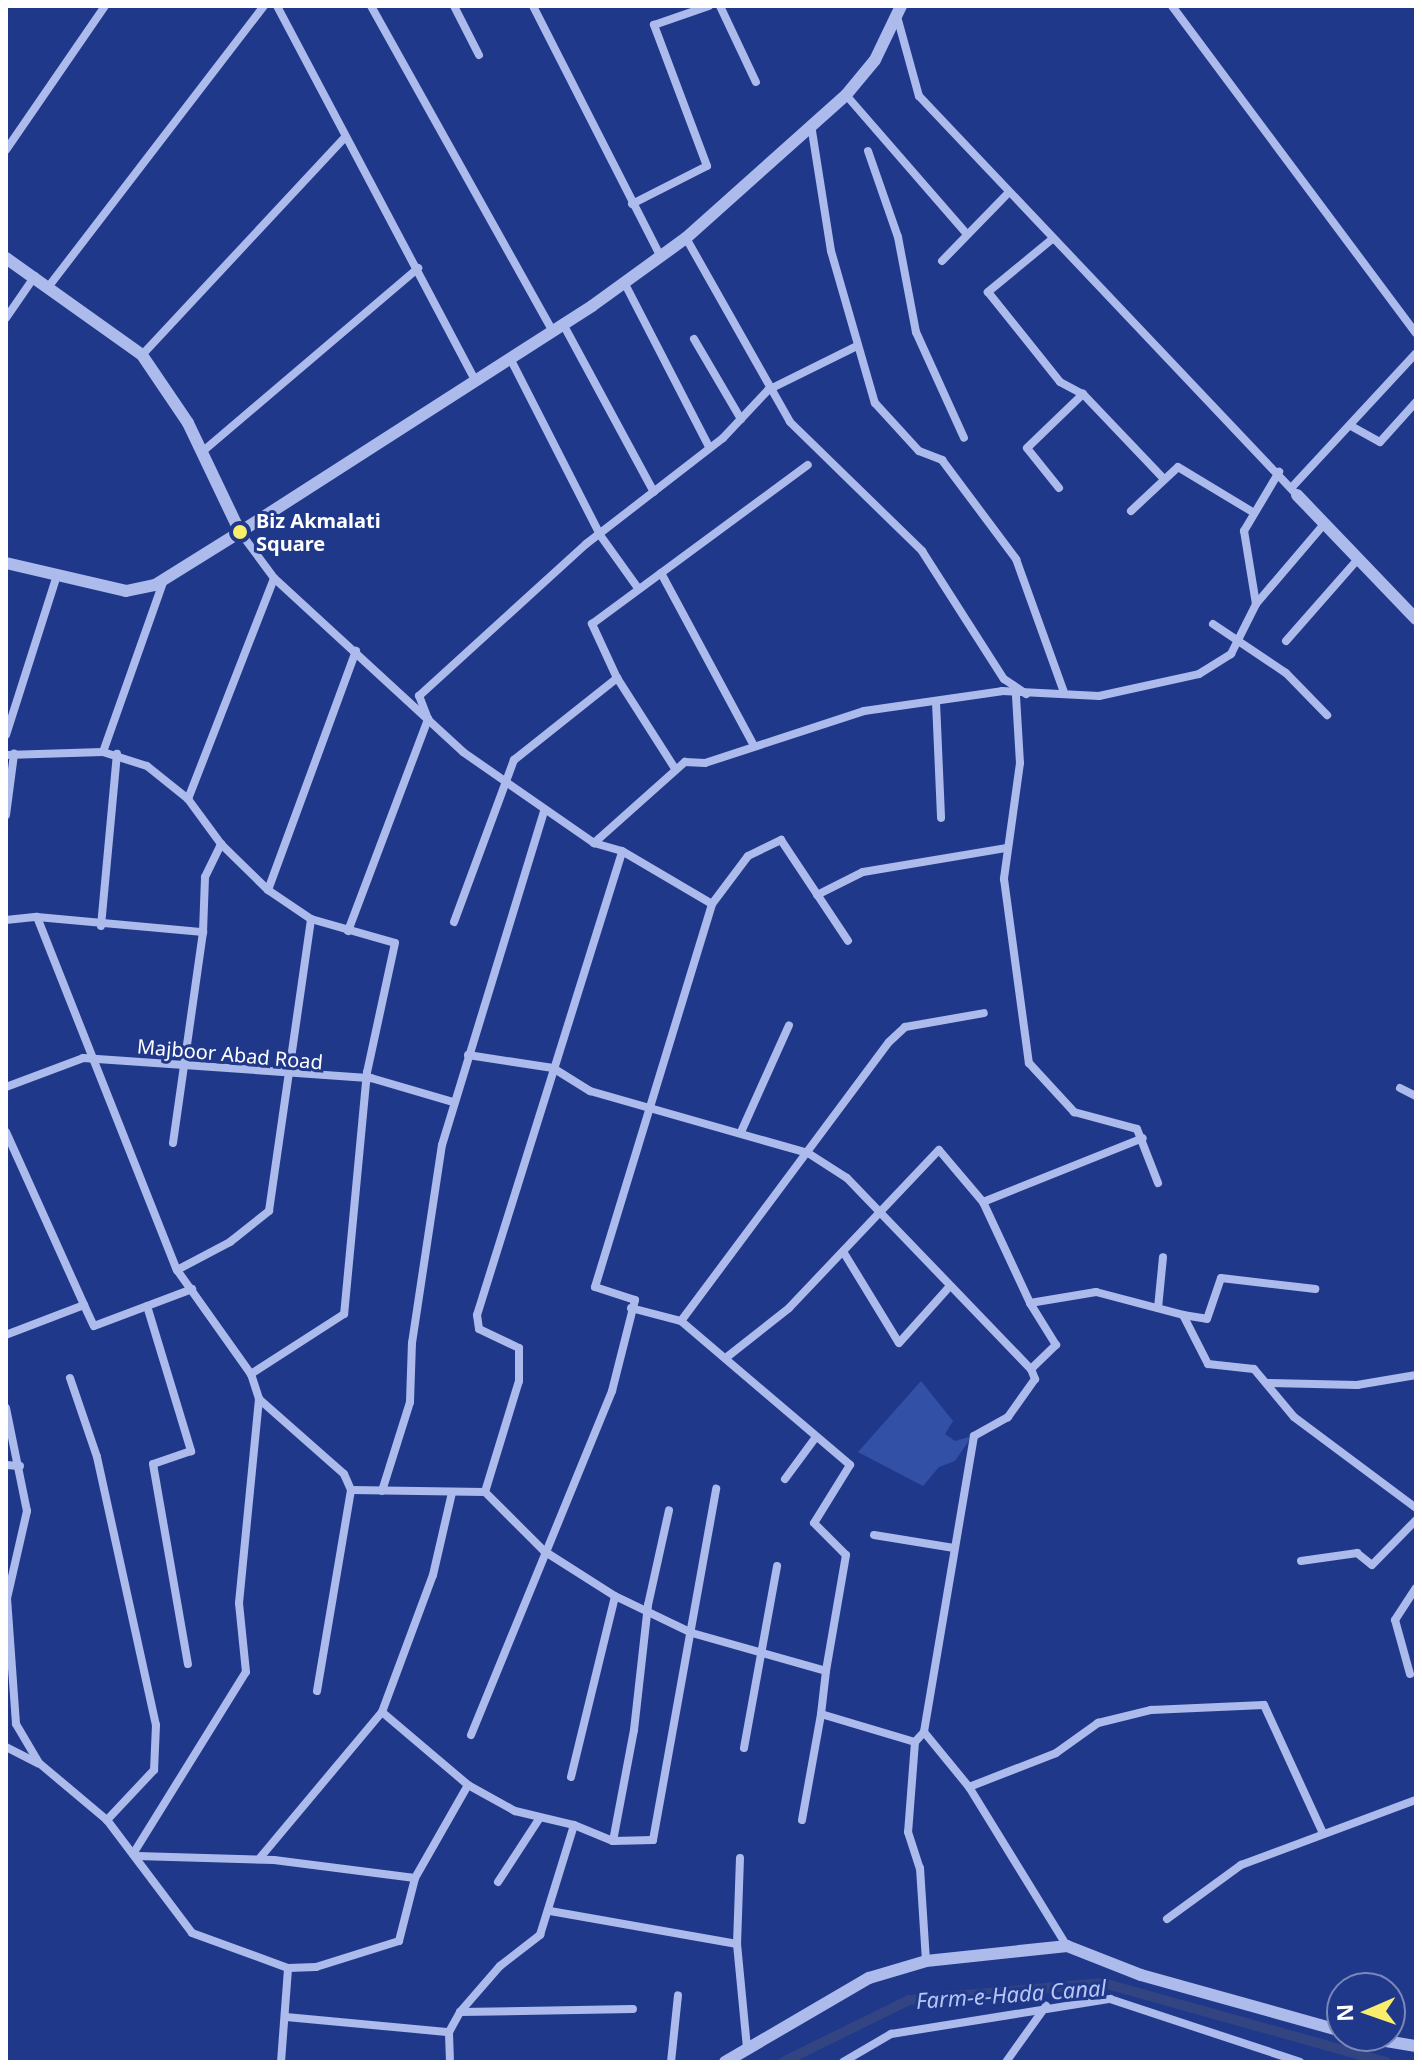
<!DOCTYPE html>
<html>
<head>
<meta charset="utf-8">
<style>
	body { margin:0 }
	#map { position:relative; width:1422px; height:2068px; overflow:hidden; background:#20388a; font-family:"Noto Sans",sans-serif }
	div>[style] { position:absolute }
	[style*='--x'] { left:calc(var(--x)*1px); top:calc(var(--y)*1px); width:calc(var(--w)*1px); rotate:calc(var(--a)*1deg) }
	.green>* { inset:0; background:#3350a7 }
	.canal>* { height:10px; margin:-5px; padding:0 5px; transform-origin:5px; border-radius:5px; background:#334482 }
	.minor>* { height:8px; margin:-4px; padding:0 4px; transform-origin:4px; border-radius:4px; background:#acbbeb }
	.tertiary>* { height:12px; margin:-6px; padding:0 6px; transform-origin:6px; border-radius:6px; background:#acbbeb }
	.dots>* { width:22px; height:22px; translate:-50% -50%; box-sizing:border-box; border:4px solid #20388a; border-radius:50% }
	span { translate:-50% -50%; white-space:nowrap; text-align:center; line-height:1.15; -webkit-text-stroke:6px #20388a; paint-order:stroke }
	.poi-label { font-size:20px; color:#fff; font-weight:700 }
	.left { translate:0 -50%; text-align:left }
	.street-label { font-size:20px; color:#fff }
	.water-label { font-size:22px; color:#b7c6f2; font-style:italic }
	.frame { position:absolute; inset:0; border:8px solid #fff; pointer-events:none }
	.north { position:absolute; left:1326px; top:1972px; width:80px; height:80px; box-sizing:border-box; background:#20388a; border:2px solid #7988b9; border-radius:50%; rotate:268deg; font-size:22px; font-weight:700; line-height:32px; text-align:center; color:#fff }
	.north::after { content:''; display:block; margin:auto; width:28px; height:36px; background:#f9ed6c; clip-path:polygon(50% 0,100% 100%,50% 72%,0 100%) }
</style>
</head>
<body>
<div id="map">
	<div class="green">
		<div style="clip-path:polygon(921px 1381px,953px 1421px,945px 1434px,955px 1441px,972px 1436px,955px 1461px,939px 1467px,923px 1486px,858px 1452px)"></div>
	</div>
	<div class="canal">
		<div style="--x:783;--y:2062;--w:140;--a:-26.2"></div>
		<div style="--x:909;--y:2000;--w:195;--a:-5"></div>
		<div style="--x:1103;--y:1983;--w:294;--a:15.6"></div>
	</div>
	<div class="minor">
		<div style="--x:277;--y:6;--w:425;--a:62.1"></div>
		<div style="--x:371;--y:6;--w:372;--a:60.8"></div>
		<div style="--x:454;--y:6;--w:55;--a:63"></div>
		<div style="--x:533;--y:6;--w:282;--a:63"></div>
		<div style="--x:720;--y:6;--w:84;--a:64.7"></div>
		<div style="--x:1172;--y:6;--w:408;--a:53.3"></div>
		<div style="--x:898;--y:20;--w:79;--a:74.6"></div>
		<div style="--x:919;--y:96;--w:550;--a:46.55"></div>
		<div style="--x:846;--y:95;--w:184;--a:49"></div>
		<div style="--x:812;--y:131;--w:121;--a:81"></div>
		<div style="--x:831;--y:251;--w:158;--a:73.9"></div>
		<div style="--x:875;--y:403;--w:65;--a:47.5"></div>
		<div style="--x:919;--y:451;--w:25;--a:21"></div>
		<div style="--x:942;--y:460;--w:124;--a:53.2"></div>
		<div style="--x:1016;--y:559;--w:141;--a:70.2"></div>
		<div style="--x:6;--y:150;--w:175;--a:-55.5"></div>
		<div style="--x:868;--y:151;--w:91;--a:70.8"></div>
		<div style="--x:898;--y:237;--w:97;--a:79.3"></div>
		<div style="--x:916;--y:332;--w:116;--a:65.6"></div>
		<div style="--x:632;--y:204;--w:84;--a:-26.9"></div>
		<div style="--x:707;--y:166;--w:151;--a:-110.6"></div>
		<div style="--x:654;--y:25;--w:58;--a:-19.1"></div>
		<div style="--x:686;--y:238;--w:211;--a:60.5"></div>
		<div style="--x:790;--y:422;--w:185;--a:44.3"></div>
		<div style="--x:922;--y:551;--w:152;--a:57.4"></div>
		<div style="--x:1004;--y:679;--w:27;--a:34"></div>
		<div style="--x:1051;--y:240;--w:82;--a:140.5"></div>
		<div style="--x:988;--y:292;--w:115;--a:51.3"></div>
		<div style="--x:1060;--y:382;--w:26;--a:28"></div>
		<div style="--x:1083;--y:394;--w:115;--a:46.4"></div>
		<div style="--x:942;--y:261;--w:96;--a:-45.8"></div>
		<div style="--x:625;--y:284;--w:183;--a:62.7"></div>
		<div style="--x:49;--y:286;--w:353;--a:-52.5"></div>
		<div style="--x:6;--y:318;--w:51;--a:-55.4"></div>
		<div style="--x:563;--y:324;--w:191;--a:61.6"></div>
		<div style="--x:694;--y:339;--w:93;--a:59.6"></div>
		<div style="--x:142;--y:355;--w:298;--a:-47"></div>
		<div style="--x:511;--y:360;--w:196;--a:63"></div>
		<div style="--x:600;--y:535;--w:65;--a:54.4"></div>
		<div style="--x:1351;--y:426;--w:33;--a:29"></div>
		<div style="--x:1380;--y:442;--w:54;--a:-48"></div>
		<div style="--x:202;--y:452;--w:284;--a:-40.4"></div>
		<div style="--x:1293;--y:486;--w:181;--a:-47.2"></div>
		<div style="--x:1059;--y:488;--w:51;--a:-128.7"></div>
		<div style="--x:1027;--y:448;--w:78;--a:-44"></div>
		<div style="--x:1131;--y:511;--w:64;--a:-43.1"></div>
		<div style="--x:1178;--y:467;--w:85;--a:31.1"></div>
		<div style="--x:240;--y:532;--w:57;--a:53.5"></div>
		<div style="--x:274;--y:578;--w:257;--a:42.6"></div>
		<div style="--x:463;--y:752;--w:160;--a:34.8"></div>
		<div style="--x:594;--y:843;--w:29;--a:16"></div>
		<div style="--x:622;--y:851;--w:104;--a:30.5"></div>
		<div style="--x:661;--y:573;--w:196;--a:61.7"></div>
		<div style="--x:1256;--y:604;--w:105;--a:-49.6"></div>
		<div style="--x:1213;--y:624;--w:88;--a:33.9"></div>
		<div style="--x:1286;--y:673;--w:59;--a:45.7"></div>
		<div style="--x:1286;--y:641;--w:109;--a:-48.7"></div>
		<div style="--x:1016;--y:696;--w:67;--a:86.6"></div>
		<div style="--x:1020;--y:763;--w:117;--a:97.9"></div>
		<div style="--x:1004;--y:879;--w:186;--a:82.3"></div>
		<div style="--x:1029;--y:1063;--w:67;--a:47.4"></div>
		<div style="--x:1074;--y:1112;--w:65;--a:15.1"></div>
		<div style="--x:1137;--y:1129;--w:58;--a:68.7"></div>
		<div style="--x:936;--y:702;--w:116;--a:87.5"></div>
		<div style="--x:6;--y:735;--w:168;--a:-72.3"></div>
		<div style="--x:103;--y:752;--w:182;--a:-70.5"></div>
		<div style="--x:6;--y:755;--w:97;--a:-1.8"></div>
		<div style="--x:103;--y:752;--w:46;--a:17.7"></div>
		<div style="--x:147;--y:766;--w:53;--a:38.8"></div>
		<div style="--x:188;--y:799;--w:56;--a:53.7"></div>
		<div style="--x:221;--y:844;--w:66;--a:44.4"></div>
		<div style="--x:268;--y:890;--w:52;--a:34"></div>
		<div style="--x:311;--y:919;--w:87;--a:15.9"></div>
		<div style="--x:395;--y:943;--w:132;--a:102.2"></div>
		<div style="--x:367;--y:1072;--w:243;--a:95.4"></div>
		<div style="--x:344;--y:1314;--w:111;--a:147.2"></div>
		<div style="--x:674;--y:767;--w:106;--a:-122.6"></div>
		<div style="--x:617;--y:678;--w:60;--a:-114.8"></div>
		<div style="--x:592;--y:624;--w:268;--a:-36.4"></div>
		<div style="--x:188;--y:799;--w:237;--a:-68.7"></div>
		<div style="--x:6;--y:815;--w:62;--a:-82.5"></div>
		<div style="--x:594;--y:843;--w:122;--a:-41.7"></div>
		<div style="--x:685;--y:762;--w:20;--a:3"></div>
		<div style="--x:705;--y:763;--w:167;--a:-18.1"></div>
		<div style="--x:864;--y:711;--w:139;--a:-8.2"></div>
		<div style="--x:1002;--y:691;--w:97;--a:3"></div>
		<div style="--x:1099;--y:696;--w:102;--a:-12.4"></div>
		<div style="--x:1199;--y:674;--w:38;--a:-32"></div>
		<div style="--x:1231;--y:654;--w:56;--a:-63.4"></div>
		<div style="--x:1256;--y:604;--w:74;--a:-99.3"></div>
		<div style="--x:1244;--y:531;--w:69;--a:-59.3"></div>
		<div style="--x:268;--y:890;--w:255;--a:-69.8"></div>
		<div style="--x:817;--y:895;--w:51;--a:-26.6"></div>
		<div style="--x:863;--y:872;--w:146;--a:-9.5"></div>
		<div style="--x:37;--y:917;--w:167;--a:5.2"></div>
		<div style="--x:6;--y:920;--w:31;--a:-6"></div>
		<div style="--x:37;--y:917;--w:380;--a:68.4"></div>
		<div style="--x:177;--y:1270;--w:128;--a:54.6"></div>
		<div style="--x:251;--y:1374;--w:26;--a:72"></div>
		<div style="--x:259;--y:1399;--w:113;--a:41.4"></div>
		<div style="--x:344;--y:1474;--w:17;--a:66"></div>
		<div style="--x:351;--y:1490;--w:134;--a:0.9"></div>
		<div style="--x:485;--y:1492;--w:83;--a:45"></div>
		<div style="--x:544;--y:1551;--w:84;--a:32.4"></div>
		<div style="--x:615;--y:1596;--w:85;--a:25.7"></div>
		<div style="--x:692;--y:1633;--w:139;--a:15.8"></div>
		<div style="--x:826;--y:1671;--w:43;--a:96.6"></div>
		<div style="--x:821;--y:1714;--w:98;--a:16.6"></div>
		<div style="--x:915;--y:1742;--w:13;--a:-48"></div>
		<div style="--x:924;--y:1732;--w:71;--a:50.7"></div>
		<div style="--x:969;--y:1787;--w:187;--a:58.4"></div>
		<div style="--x:454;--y:922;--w:173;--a:-69.7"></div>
		<div style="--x:514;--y:760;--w:132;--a:-38.5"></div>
		<div style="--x:101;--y:926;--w:173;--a:-84.7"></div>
		<div style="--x:348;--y:931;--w:227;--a:-69.3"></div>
		<div style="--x:428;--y:719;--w:25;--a:-111"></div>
		<div style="--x:419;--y:696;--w:226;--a:-42.3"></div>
		<div style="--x:586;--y:544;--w:173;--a:-37.7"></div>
		<div style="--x:723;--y:438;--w:66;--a:-46.8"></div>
		<div style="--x:768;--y:390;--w:99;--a:-26.3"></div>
		<div style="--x:468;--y:1055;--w:86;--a:8.7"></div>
		<div style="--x:553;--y:1068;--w:44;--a:31.9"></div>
		<div style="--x:590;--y:1091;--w:227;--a:15.9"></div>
		<div style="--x:808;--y:1153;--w:46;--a:32.7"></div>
		<div style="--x:847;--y:1178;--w:265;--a:46.1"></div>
		<div style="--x:1031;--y:1369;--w:11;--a:68"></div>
		<div style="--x:1035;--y:1379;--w:47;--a:125.4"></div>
		<div style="--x:1008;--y:1417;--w:39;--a:151"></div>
		<div style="--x:974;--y:1436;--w:300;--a:99.6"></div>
		<div style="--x:6;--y:1087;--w:82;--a:-20.6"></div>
		<div style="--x:83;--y:1058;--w:289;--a:4"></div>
		<div style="--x:371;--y:1078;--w:85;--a:16.3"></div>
		<div style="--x:1400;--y:1088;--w:18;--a:27"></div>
		<div style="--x:6;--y:1132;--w:190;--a:65.7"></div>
		<div style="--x:84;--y:1305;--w:84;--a:159"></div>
		<div style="--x:741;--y:1132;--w:117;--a:-65.8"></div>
		<div style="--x:173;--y:1143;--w:213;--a:-81.9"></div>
		<div style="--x:203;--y:932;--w:55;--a:-87.9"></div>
		<div style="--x:205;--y:877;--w:37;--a:-64"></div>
		<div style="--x:983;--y:1202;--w:172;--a:-21.8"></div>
		<div style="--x:844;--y:1253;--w:105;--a:58.6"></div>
		<div style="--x:899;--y:1343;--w:75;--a:-48.2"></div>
		<div style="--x:177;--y:1270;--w:60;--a:-27.8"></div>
		<div style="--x:230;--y:1242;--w:50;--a:-38.5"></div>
		<div style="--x:269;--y:1211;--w:295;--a:-81.8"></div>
		<div style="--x:84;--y:1305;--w:23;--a:65"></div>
		<div style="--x:94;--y:1326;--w:105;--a:-20.7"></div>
		<div style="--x:147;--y:1306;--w:152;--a:73.1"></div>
		<div style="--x:191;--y:1451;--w:40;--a:161.1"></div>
		<div style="--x:153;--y:1464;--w:203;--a:80.1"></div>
		<div style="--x:631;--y:1308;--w:52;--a:14.6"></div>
		<div style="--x:681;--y:1321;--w:222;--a:40.4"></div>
		<div style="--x:850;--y:1465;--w:68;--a:121.8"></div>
		<div style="--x:814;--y:1523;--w:45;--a:45"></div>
		<div style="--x:846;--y:1555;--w:118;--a:99.8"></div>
		<div style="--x:1158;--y:1308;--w:51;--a:-84.4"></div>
		<div style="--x:1183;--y:1315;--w:24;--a:9"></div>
		<div style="--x:1207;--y:1319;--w:43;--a:-71.1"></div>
		<div style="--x:1221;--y:1278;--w:95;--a:6.7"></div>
		<div style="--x:681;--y:1321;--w:348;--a:-53.3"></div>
		<div style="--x:889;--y:1042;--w:22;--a:-43"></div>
		<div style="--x:905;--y:1027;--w:80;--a:-10"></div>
		<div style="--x:727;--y:1357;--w:79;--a:-38.3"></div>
		<div style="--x:789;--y:1308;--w:218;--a:-46.5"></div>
		<div style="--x:939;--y:1150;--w:68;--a:49.8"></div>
		<div style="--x:983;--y:1202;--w:111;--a:65"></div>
		<div style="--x:1031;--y:1369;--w:35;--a:-44"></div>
		<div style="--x:1056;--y:1345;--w:49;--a:-121.8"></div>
		<div style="--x:1030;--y:1303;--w:67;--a:-9.5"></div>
		<div style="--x:1096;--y:1292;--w:90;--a:14.8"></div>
		<div style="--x:1183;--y:1315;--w:55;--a:63"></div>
		<div style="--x:1208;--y:1364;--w:46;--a:6.2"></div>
		<div style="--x:1254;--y:1369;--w:62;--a:50.2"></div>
		<div style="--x:1294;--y:1417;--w:152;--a:36.7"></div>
		<div style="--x:70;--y:1378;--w:83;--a:71.1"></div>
		<div style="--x:97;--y:1457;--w:274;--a:77.6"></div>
		<div style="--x:156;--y:1725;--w:45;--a:92.5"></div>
		<div style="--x:154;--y:1770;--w:69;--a:133.2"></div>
		<div style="--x:1267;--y:1383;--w:90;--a:1.3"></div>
		<div style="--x:1357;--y:1385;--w:60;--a:-9.6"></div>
		<div style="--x:6;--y:1408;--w:105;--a:78.5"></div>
		<div style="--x:27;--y:1511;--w:89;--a:102.9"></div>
		<div style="--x:7;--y:1598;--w:126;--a:85.9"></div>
		<div style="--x:16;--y:1724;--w:45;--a:59.5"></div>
		<div style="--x:39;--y:1763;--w:89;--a:40"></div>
		<div style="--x:107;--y:1820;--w:141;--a:53"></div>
		<div style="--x:192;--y:1933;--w:102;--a:20"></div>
		<div style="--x:6;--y:1465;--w:14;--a:4"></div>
		<div style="--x:785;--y:1479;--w:52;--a:-53.6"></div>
		<div style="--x:382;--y:1491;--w:93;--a:-72.5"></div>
		<div style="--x:410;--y:1402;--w:59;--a:-88.1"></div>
		<div style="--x:412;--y:1343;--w:200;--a:-81.4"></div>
		<div style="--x:442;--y:1145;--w:348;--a:-73"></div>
		<div style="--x:485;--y:1492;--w:116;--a:-73"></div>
		<div style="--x:519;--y:1381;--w:33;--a:-90"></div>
		<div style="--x:519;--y:1348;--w:44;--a:-154.6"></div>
		<div style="--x:479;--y:1329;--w:14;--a:-98"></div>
		<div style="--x:477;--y:1315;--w:486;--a:-72.6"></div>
		<div style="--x:874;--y:1535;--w:81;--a:9.2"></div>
		<div style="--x:1301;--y:1561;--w:57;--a:-8.1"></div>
		<div style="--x:1357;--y:1553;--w:19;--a:39"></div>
		<div style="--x:1372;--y:1565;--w:63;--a:-45.6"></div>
		<div style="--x:1410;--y:1674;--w:56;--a:-105.5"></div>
		<div style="--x:1395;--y:1620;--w:38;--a:-57"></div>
		<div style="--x:317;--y:1691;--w:204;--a:-80.4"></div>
		<div style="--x:382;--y:1712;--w:113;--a:40.3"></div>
		<div style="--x:468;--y:1785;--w:54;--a:29"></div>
		<div style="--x:515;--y:1811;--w:61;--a:13.3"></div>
		<div style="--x:471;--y:1735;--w:372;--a:-67.7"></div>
		<div style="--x:612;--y:1391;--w:94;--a:-75.8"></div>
		<div style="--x:635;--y:1300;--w:42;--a:-162"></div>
		<div style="--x:595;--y:1287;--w:400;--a:-73"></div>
		<div style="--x:712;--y:904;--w:60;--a:-53.1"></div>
		<div style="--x:748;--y:856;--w:37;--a:-26"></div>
		<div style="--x:781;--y:840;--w:121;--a:56.4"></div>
		<div style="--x:915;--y:1742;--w:90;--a:94.4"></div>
		<div style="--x:908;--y:1832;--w:38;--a:72"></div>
		<div style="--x:920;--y:1868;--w:93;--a:86.3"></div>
		<div style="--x:6;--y:1747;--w:36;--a:27"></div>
		<div style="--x:744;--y:1748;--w:185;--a:-79.7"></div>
		<div style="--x:571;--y:1777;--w:186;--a:-76.3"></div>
		<div style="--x:969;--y:1787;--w:93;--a:-21.3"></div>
		<div style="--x:1056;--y:1753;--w:52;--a:-35.5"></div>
		<div style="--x:1098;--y:1723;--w:55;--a:-13.8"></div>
		<div style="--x:1151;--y:1710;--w:113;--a:-2.5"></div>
		<div style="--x:1264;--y:1705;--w:139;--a:65.3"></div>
		<div style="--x:802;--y:1820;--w:108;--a:-79.8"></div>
		<div style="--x:613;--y:1841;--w:113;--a:-79.3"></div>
		<div style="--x:634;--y:1730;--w:126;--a:-83.6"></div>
		<div style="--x:648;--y:1605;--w:97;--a:-77.5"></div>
		<div style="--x:133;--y:1854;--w:214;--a:-58.2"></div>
		<div style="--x:246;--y:1672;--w:69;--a:-95.8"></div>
		<div style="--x:239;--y:1603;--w:205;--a:-84.4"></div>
		<div style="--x:137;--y:1856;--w:137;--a:1.7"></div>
		<div style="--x:274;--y:1860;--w:142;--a:7.3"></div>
		<div style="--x:740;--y:1858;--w:86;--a:92"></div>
		<div style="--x:737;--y:1944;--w:103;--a:84.5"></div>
		<div style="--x:259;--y:1859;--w:192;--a:-50.1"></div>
		<div style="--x:382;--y:1712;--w:146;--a:-69.6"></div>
		<div style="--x:433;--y:1575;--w:84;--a:-77"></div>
		<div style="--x:498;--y:1882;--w:75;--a:-56.9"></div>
		<div style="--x:550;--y:1911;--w:190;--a:10"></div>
		<div style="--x:1167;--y:1919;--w:92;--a:-36.1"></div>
		<div style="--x:1241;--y:1865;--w:187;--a:-20.4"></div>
		<div style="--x:460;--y:2012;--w:173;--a:-1"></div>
		<div style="--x:286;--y:2017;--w:164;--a:5.3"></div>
		<div style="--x:281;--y:2062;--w:94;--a:-85.7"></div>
		<div style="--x:288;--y:1968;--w:28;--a:-2"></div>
		<div style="--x:316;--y:1967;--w:87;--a:-17.4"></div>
		<div style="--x:399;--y:1941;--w:65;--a:-75.7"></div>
		<div style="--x:415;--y:1878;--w:107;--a:-60.3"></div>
		<div style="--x:450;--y:2062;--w:30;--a:-92"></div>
		<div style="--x:449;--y:2032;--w:23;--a:-61"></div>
		<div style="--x:460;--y:2012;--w:61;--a:-49"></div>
		<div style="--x:500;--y:1966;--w:51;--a:-37.8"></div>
		<div style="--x:540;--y:1935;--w:115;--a:-72.8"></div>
		<div style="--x:574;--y:1825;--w:42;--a:22.3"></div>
		<div style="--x:613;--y:1841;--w:40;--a:-1.4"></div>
		<div style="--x:653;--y:1840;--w:357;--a:-79.8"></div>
		<div style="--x:671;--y:2062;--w:67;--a:-84"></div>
		<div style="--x:843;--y:2062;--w:56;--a:-30.3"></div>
		<div style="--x:891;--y:2034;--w:222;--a:-9.1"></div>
		<div style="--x:1110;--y:1999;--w:200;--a:18.3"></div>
		<div style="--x:1006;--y:2062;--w:69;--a:-54.5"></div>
	</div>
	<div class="tertiary">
		<div style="--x:6;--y:258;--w:167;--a:35.5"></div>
		<div style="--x:142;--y:355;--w:82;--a:55.9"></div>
		<div style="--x:188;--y:423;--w:121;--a:64.5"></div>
		<div style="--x:1297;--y:495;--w:172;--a:46.2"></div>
		<div style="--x:6;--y:563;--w:123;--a:13.1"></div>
		<div style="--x:126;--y:591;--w:30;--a:-12"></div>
		<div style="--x:155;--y:585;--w:100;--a:-31.9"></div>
		<div style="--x:240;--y:532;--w:418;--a:-32.7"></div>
		<div style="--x:592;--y:306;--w:116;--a:-35.9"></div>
		<div style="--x:686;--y:238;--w:215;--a:-41.8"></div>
		<div style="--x:846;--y:95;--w:45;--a:-50.4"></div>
		<div style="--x:875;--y:60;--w:60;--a:-64.3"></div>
		<div style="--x:1356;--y:2036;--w:61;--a:9.5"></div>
		<div style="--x:725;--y:2062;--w:167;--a:-30.3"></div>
		<div style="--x:869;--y:1978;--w:59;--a:-16.6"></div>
		<div style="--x:926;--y:1961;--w:142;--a:-6.1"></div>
		<div style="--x:1067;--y:1946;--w:79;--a:21.4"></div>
		<div style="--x:1141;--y:1975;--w:209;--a:15.6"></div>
	</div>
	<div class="dots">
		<div style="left:240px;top:532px;background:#f9ed6c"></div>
	</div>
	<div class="poi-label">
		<span class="left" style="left:256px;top:532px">Biz Akmalati<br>Square</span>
	</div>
	<div class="street-label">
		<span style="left:230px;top:1054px;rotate:5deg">Majboor Abad Road</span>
	</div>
	<div class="water-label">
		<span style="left:1011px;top:1994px;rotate:-4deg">Farm-e-Hada Canal</span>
	</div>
	<div class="frame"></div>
	<div class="north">N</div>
</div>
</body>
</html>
